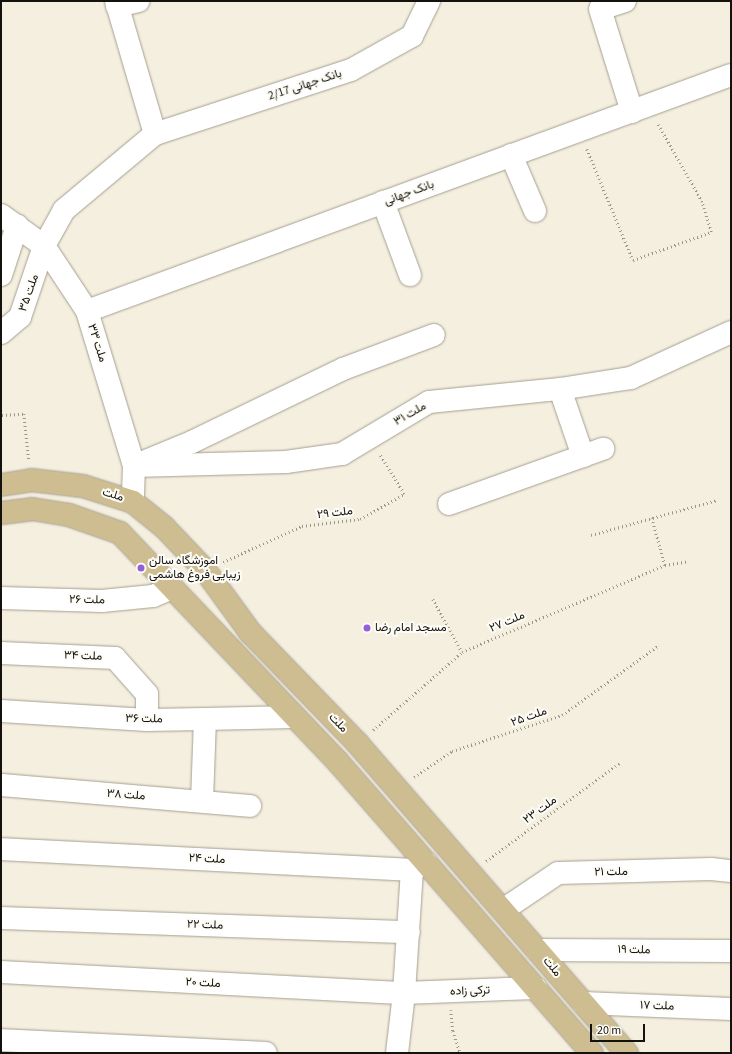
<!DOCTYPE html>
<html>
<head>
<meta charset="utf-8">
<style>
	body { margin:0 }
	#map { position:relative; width:732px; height:1054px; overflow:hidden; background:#f4efdf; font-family:"Source Sans 3",Vazirmatn,sans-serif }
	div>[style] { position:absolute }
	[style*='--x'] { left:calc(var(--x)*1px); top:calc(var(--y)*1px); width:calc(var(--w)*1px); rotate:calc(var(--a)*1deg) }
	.path>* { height:2.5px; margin-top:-1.25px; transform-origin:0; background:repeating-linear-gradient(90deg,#9b978b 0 1px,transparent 0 4px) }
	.roads { filter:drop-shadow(0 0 1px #a59f91) drop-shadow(0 0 1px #a59f91) }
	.minor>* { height:22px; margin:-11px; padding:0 11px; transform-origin:11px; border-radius:11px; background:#fff }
	.major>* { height:22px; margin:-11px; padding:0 11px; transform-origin:11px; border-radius:11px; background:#cdbd90 }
	.dots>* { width:11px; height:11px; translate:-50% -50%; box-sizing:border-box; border:2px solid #fefcf6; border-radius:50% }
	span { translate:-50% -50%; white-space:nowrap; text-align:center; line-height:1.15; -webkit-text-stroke:4px #fefcf6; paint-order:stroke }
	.street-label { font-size:12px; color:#13120c }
	.poi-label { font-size:12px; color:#13120c }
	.left { translate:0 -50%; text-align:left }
	.frame { position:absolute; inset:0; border:2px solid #13120c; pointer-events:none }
	.scale { position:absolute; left:590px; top:1024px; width:55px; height:18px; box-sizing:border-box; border:2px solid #13120c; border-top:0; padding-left:5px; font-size:12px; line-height:14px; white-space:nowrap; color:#13120c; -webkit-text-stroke:3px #fefcf6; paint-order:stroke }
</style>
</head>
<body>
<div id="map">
	<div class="path">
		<div style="--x:587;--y:149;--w:120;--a:67.5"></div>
		<div style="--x:633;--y:260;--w:83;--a:-19.7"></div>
		<div style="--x:711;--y:232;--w:31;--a:-107"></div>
		<div style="--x:702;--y:202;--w:91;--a:-119.7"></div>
		<div style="--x:1;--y:410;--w:5;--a:79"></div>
		<div style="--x:2;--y:415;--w:22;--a:-3"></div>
		<div style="--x:24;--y:414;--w:47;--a:83.9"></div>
		<div style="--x:652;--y:518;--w:49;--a:74.5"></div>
		<div style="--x:591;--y:535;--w:131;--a:-15.5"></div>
		<div style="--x:223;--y:562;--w:87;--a:-24.5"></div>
		<div style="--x:302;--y:526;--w:58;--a:-6.9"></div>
		<div style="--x:360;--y:519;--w:51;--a:-29.6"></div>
		<div style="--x:404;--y:494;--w:46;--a:-121.6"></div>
		<div style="--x:433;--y:599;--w:60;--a:61.3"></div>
		<div style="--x:373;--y:730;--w:118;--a:-41.2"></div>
		<div style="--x:462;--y:652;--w:221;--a:-23.2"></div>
		<div style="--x:665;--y:565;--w:24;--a:-9"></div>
		<div style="--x:414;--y:777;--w:46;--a:-34.4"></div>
		<div style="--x:452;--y:751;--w:116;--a:-18.1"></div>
		<div style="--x:562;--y:715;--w:120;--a:-35.8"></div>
		<div style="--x:486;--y:861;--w:167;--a:-36.3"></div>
		<div style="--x:451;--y:1010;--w:21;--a:85"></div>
		<div style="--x:453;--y:1031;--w:23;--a:72"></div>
	</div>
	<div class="roads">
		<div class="minor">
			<div style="--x:625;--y:1;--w:26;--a:162"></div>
			<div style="--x:600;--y:9;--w:108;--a:72.7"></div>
			<div style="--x:117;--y:6;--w:22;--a:-13"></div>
			<div style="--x:155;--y:134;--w:206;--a:-18.1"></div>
			<div style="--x:351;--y:70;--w:70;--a:-29.1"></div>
			<div style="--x:412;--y:36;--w:39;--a:-64"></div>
			<div style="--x:511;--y:155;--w:61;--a:66.8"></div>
			<div style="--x:383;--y:202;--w:78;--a:69.7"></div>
			<div style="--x:1;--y:215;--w:53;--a:35.8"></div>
			<div style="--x:44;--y:246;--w:78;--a:56.5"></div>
			<div style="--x:87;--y:311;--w:162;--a:73.1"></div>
			<div style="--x:134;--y:466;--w:36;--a:92"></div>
			<div style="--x:1;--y:275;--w:52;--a:-71.9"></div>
			<div style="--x:87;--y:311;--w:686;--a:-20.13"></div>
			<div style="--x:1;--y:333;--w:25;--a:-40"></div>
			<div style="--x:20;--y:317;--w:75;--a:-71.3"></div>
			<div style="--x:44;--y:246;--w:41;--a:-60.9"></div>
			<div style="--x:64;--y:210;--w:119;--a:-39.9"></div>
			<div style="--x:155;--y:134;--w:139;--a:-106.3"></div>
			<div style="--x:560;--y:389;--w:71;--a:71.1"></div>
			<div style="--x:146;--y:461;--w:50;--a:-22.4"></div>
			<div style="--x:192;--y:442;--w:168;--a:-25.8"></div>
			<div style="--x:343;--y:369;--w:97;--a:-20.5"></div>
			<div style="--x:134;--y:466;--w:152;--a:-1.5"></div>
			<div style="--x:286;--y:462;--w:57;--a:-8.1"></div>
			<div style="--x:342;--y:454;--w:101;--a:-30.9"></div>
			<div style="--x:429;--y:402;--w:132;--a:-5.7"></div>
			<div style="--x:560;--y:389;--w:72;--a:-8.8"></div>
			<div style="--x:631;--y:378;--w:110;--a:-24.7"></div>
			<div style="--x:449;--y:504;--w:164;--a:-19.7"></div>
			<div style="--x:1;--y:598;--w:101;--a:1.7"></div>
			<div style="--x:102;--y:601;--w:51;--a:-5.6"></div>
			<div style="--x:153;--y:596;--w:21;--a:-23"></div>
			<div style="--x:1;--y:653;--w:114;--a:2.5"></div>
			<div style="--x:115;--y:658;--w:48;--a:48.4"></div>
			<div style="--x:147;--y:694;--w:26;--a:90"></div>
			<div style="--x:1;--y:711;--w:146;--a:3.5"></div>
			<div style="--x:147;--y:720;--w:58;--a:-1"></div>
			<div style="--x:205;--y:719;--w:82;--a:92.1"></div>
			<div style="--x:205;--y:719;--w:89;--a:-1.3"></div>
			<div style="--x:1;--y:785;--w:250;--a:4.8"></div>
			<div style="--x:1;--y:849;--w:412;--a:2.9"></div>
			<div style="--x:503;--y:910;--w:66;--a:-33.9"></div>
			<div style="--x:558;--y:873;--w:153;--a:-1.5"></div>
			<div style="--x:711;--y:869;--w:20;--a:6"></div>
			<div style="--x:1;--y:918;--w:408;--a:2"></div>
			<div style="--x:537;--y:950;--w:194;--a:0.3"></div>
			<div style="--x:1;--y:972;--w:404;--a:3"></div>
			<div style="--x:404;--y:993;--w:132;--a:-2.2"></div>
			<div style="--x:583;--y:1003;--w:148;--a:2.3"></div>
			<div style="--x:1;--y:1040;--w:265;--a:2.8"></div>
			<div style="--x:397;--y:1053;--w:60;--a:-83.3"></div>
			<div style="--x:404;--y:993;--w:123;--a:-86.3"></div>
			<div style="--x:412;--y:870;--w:16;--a:-27"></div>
		</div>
		<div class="major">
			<div style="--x:1;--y:485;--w:30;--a:-9"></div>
			<div style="--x:31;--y:480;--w:52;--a:6.6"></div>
			<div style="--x:83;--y:486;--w:52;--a:17.7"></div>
			<div style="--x:133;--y:502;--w:40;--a:39"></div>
			<div style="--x:164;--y:527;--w:59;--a:46.4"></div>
			<div style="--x:205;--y:570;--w:77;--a:54"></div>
			<div style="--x:250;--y:632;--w:156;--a:46"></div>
			<div style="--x:358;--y:744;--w:410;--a:49"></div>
			<div style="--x:1;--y:513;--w:31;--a:-7"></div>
			<div style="--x:32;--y:509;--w:37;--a:9"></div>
			<div style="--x:69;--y:515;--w:54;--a:19.4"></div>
			<div style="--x:120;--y:533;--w:316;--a:46.4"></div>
			<div style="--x:338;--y:762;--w:386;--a:48.9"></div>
		</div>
	</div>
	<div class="dots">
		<div style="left:141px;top:568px;background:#935fd8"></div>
		<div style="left:367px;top:628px;background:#935fd8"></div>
	</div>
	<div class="street-label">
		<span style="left:305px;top:85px;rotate:-18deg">بانک جهانی 2/17</span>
		<span style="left:409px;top:193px;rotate:-20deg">بانک جهانی</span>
		<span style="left:29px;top:293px;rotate:-71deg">ملت ۳۵</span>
		<span style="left:97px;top:343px;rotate:72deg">ملت ۳۳</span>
		<span style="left:410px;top:414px;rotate:-30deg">ملت ۳۱</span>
		<span style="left:113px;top:495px;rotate:17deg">ملت</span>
		<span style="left:335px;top:513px;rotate:-7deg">ملت ۲۹</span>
		<span style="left:87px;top:600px;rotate:1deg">ملت ۲۶</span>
		<span style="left:507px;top:622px;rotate:-23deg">ملت ۲۷</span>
		<span style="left:83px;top:656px;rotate:2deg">ملت ۳۴</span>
		<span style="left:529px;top:717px;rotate:-20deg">ملت ۲۵</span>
		<span style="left:144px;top:719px;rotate:1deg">ملت ۳۶</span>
		<span style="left:338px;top:723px;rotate:46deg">ملت</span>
		<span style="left:126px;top:795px;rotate:4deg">ملت ۳۸</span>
		<span style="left:540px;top:810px;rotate:-36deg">ملت ۲۳</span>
		<span style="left:207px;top:859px;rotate:3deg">ملت ۲۴</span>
		<span style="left:611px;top:872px;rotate:-1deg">ملت ۲۱</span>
		<span style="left:205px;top:925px;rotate:2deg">ملت ۲۲</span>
		<span style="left:634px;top:950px;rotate:1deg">ملت ۱۹</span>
		<span style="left:552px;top:967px;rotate:50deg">ملت</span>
		<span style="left:203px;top:983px;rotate:3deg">ملت ۲۰</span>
		<span style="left:470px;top:991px;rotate:-2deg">ترکی زاده</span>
		<span style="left:657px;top:1006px;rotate:2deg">ملت ۱۷</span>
	</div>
	<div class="poi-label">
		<span class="left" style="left:149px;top:568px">اموزشگاه سالن<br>زیبایی فروغ هاشمی</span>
		<span class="left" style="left:375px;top:628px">مسجد امام رضا</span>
	</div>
	<div class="frame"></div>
	<div class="scale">20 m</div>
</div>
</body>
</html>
